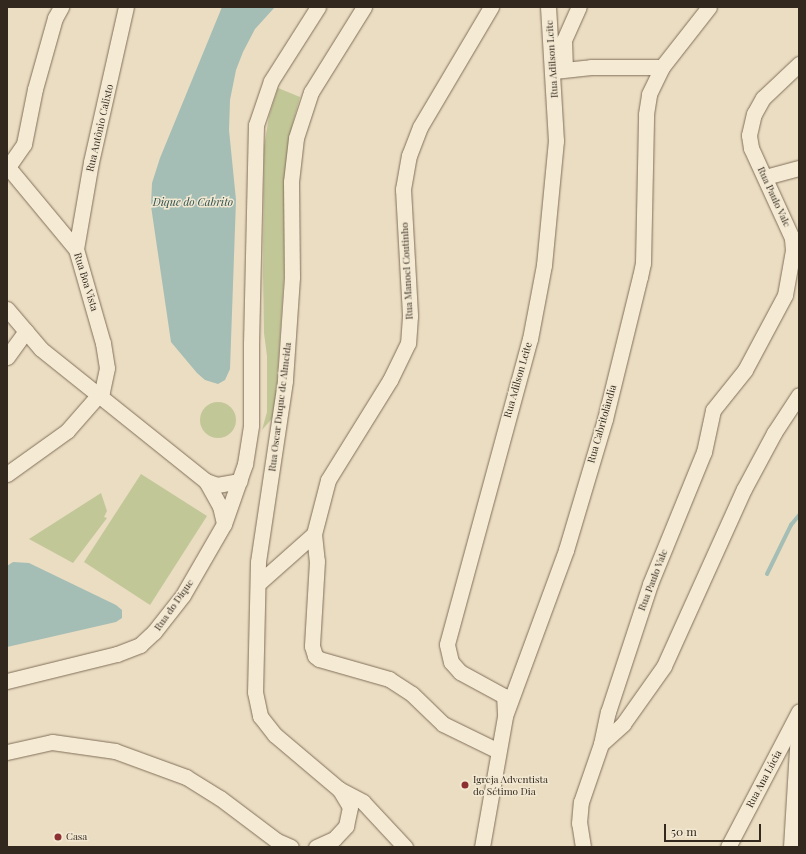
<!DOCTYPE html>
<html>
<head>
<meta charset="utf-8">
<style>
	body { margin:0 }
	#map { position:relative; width:806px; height:854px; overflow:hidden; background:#eaddc2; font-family:"Playfair Display",serif }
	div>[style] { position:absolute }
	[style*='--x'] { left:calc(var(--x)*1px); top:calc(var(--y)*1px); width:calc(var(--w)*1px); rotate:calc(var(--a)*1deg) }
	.green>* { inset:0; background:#c2c797 }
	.round { border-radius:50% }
	.water>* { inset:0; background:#a4bdb5 }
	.stream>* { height:4px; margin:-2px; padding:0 2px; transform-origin:2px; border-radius:2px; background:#a4bdb5 }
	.roads { filter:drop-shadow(0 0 1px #826f5b) drop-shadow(0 0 1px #826f5b) }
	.minor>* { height:15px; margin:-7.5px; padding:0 7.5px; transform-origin:7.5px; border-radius:7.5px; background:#f5ebd4 }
	.dots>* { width:11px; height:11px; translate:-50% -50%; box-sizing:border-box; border:2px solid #f2e8d1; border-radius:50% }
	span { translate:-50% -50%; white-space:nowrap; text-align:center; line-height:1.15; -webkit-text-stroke:3px #f2e8d1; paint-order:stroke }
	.street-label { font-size:10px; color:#33281e }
	.poi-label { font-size:10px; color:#33281e }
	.left { translate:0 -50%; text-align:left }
	.water-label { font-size:11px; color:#2e514f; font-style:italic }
	.frame { position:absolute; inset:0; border:8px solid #33281e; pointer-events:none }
	.scale { position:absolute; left:664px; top:824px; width:97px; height:18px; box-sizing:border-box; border:2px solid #33281e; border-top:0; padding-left:5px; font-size:12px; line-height:14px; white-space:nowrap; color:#33281e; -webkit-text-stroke:3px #f2e8d1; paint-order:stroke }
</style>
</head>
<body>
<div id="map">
	<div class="green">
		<div style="clip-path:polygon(278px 88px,300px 97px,292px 126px,284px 183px,284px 275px,275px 415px,262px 430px,267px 412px,267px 356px,264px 333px,263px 272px,264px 147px,269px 116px)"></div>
		<div class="round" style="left:200px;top:402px;width:36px;height:36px"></div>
		<div style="clip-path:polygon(141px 474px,207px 516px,150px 605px,84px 562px)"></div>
		<div style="clip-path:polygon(101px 493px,107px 511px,104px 517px,107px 518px,73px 563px,29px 539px)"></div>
	</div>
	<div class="water">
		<div style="clip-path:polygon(222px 7px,275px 7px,255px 29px,243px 52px,236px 70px,230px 100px,229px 130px,236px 200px,230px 369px,225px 380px,218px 384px,205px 380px,197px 373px,171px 342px,151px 206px,152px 183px,160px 158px)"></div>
		<div style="clip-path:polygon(13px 562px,29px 563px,116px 605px,122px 610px,122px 618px,116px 622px,7px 647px,7px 566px)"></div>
	</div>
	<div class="stream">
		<div style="--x:767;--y:574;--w:55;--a:-63.9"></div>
		<div style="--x:791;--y:525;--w:13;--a:-51"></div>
	</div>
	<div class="roads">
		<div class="minor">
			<div style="--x:364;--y:7;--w:100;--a:121.9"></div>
			<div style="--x:311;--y:92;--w:48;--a:108.1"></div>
			<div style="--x:296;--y:138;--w:44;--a:96.5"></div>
			<div style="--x:291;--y:182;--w:95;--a:89.4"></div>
			<div style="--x:292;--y:277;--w:104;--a:93.9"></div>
			<div style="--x:285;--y:381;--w:183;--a:98.5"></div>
			<div style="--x:258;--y:562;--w:130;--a:91.3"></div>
			<div style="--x:255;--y:692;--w:25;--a:78"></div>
			<div style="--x:260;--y:716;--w:24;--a:52"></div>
			<div style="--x:275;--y:735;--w:84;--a:40.2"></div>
			<div style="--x:339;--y:789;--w:27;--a:28"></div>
			<div style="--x:363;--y:802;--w:62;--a:47"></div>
			<div style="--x:491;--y:7;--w:139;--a:120.6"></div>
			<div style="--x:420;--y:127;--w:30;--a:111"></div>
			<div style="--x:409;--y:155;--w:35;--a:100"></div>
			<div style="--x:403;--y:189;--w:127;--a:86.8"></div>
			<div style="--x:410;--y:316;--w:27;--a:94"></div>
			<div style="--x:408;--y:343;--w:41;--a:115.9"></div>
			<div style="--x:390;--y:380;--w:118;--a:121.8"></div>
			<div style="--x:328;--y:480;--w:56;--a:104.5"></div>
			<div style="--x:314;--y:534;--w:27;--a:84"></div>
			<div style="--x:317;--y:561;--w:85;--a:93.4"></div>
			<div style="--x:312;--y:646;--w:10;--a:73"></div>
			<div style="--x:315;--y:656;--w:5;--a:37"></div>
			<div style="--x:319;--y:659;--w:73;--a:15.9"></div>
			<div style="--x:389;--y:679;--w:27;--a:33"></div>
			<div style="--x:412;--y:694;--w:43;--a:44.1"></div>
			<div style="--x:443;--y:724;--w:61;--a:26.1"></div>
			<div style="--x:565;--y:69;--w:29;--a:-92"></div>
			<div style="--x:564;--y:40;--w:36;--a:-66"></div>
			<div style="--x:554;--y:71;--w:37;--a:-6"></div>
			<div style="--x:591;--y:67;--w:71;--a:0"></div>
			<div style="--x:7;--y:166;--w:108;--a:50.3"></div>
			<div style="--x:76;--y:249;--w:98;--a:74"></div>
			<div style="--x:103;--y:343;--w:25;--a:81"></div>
			<div style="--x:107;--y:368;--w:24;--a:102"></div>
			<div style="--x:102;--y:391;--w:53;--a:131.2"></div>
			<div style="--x:67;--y:431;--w:74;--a:144.4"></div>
			<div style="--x:8;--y:167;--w:28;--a:-55"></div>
			<div style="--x:24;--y:144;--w:56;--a:-78.7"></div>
			<div style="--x:35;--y:89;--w:74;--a:-74.3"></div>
			<div style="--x:55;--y:18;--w:13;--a:-61"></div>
			<div style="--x:765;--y:177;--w:35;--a:-15"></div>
			<div style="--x:76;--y:249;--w:88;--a:-80.2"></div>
			<div style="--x:91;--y:162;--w:159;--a:-77.3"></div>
			<div style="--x:7;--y:309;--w:52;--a:49.6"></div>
			<div style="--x:41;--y:349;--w:211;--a:38.7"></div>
			<div style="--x:206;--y:481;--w:12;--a:20"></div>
			<div style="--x:217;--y:485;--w:23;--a:-10"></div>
			<div style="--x:7;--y:357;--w:32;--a:-54"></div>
			<div style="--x:206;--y:481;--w:29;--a:61"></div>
			<div style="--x:220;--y:506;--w:18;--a:77"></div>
			<div style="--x:260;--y:582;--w:72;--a:-41.6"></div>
			<div style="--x:7;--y:681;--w:113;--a:-13.8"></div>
			<div style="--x:117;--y:654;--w:25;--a:-21"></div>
			<div style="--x:140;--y:645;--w:19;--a:-43"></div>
			<div style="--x:154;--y:632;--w:47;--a:-51.9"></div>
			<div style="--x:183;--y:595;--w:82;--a:-60"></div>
			<div style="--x:224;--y:524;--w:64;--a:-70.7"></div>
			<div style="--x:245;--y:464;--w:39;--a:-81"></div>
			<div style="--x:251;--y:425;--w:81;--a:-90"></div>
			<div style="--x:251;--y:344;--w:219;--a:-88.7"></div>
			<div style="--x:256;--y:125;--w:46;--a:-71.2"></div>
			<div style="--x:271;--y:81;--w:88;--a:-57.6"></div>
			<div style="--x:505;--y:713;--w:17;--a:-93"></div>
			<div style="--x:504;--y:696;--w:50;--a:-151.4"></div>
			<div style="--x:460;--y:672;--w:13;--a:-132"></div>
			<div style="--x:451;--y:662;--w:18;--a:-103"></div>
			<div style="--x:447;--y:644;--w:316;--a:-74.8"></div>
			<div style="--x:530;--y:339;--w:75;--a:-79.3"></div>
			<div style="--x:544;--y:265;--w:125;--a:-84.5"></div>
			<div style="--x:556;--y:141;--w:134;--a:-93.4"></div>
			<div style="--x:601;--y:744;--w:30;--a:-42"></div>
			<div style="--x:623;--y:724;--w:71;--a:-54.7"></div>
			<div style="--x:664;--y:666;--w:194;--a:-65.7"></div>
			<div style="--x:744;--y:489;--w:64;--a:-61.8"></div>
			<div style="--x:774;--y:433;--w:45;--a:-56.7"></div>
			<div style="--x:7;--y:752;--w:46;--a:-12.5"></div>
			<div style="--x:52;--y:742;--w:64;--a:8.1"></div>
			<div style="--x:115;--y:751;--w:76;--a:20.1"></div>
			<div style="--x:186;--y:777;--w:40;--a:32"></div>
			<div style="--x:220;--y:798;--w:71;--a:37"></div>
			<div style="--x:277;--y:841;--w:15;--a:23"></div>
			<div style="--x:316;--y:847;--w:20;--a:-24"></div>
			<div style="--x:334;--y:839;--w:18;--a:-47"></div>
			<div style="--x:346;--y:826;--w:19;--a:-78"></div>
			<div style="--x:350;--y:807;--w:21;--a:-121"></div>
			<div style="--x:482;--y:847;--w:133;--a:-80"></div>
			<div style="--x:505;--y:716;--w:177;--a:-69.8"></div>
			<div style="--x:566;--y:550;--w:137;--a:-73.4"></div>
			<div style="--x:605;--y:419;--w:146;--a:-76.2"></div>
			<div style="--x:640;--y:277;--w:14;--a:-78"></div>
			<div style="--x:643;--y:263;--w:149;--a:-88.8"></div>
			<div style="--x:646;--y:114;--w:20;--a:-81"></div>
			<div style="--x:649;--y:94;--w:30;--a:-64"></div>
			<div style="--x:662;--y:67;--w:76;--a:-51.9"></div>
			<div style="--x:583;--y:847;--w:24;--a:-99"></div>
			<div style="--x:579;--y:823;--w:21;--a:-85"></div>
			<div style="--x:581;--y:802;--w:61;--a:-71"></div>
			<div style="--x:601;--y:744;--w:33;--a:-78"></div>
			<div style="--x:608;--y:712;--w:135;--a:-71.8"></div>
			<div style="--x:650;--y:584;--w:143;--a:-67.8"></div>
			<div style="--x:704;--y:452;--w:43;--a:-77.9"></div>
			<div style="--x:713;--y:410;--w:51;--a:-51.3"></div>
			<div style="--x:745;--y:370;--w:85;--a:-61.9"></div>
			<div style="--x:785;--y:295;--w:46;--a:-79.9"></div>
			<div style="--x:793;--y:250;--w:12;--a:-95"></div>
			<div style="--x:792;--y:238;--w:99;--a:-114.5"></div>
			<div style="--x:751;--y:148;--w:13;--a:-99"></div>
			<div style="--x:749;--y:135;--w:22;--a:-77"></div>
			<div style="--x:754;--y:114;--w:18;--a:-61"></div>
			<div style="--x:763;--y:98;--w:50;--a:-43.4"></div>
			<div style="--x:728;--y:847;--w:153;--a:-62.4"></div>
			<div style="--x:791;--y:847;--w:130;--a:-86.5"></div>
		</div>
	</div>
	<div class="dots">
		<div style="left:465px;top:785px;background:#8c3032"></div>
		<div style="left:58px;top:837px;background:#8c3032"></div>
	</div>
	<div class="street-label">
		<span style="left:552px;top:59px;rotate:-94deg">Rua Adilson Leite</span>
		<span style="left:100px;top:128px;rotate:-77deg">Rua Antônio Calixto</span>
		<span style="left:774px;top:197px;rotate:65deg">Rua Paulo Vale</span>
		<span style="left:407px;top:271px;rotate:-93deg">Rua Manoel Coutinho</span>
		<span style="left:86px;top:282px;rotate:73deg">Rua Boa Vista</span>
		<span style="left:518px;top:380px;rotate:-74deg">Rua Adilson Leite</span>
		<span style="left:280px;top:407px;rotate:-83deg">Rua Oscar Duque de Almeida</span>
		<span style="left:602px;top:424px;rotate:-74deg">Rua Cabritolândia</span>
		<span style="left:653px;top:580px;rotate:-69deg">Rua Paulo Vale</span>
		<span style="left:174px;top:605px;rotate:-55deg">Rua do Dique</span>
		<span style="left:764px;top:779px;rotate:-62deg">Rua Ana Lúcia</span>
	</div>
	<div class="poi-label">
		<span class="left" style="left:473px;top:785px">Igreja Adventista<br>do Sétimo Dia</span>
		<span class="left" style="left:66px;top:837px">Casa</span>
	</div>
	<div class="water-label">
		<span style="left:193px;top:202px">Dique do Cabrito</span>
	</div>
	<div class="frame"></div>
	<div class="scale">50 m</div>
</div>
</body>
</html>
